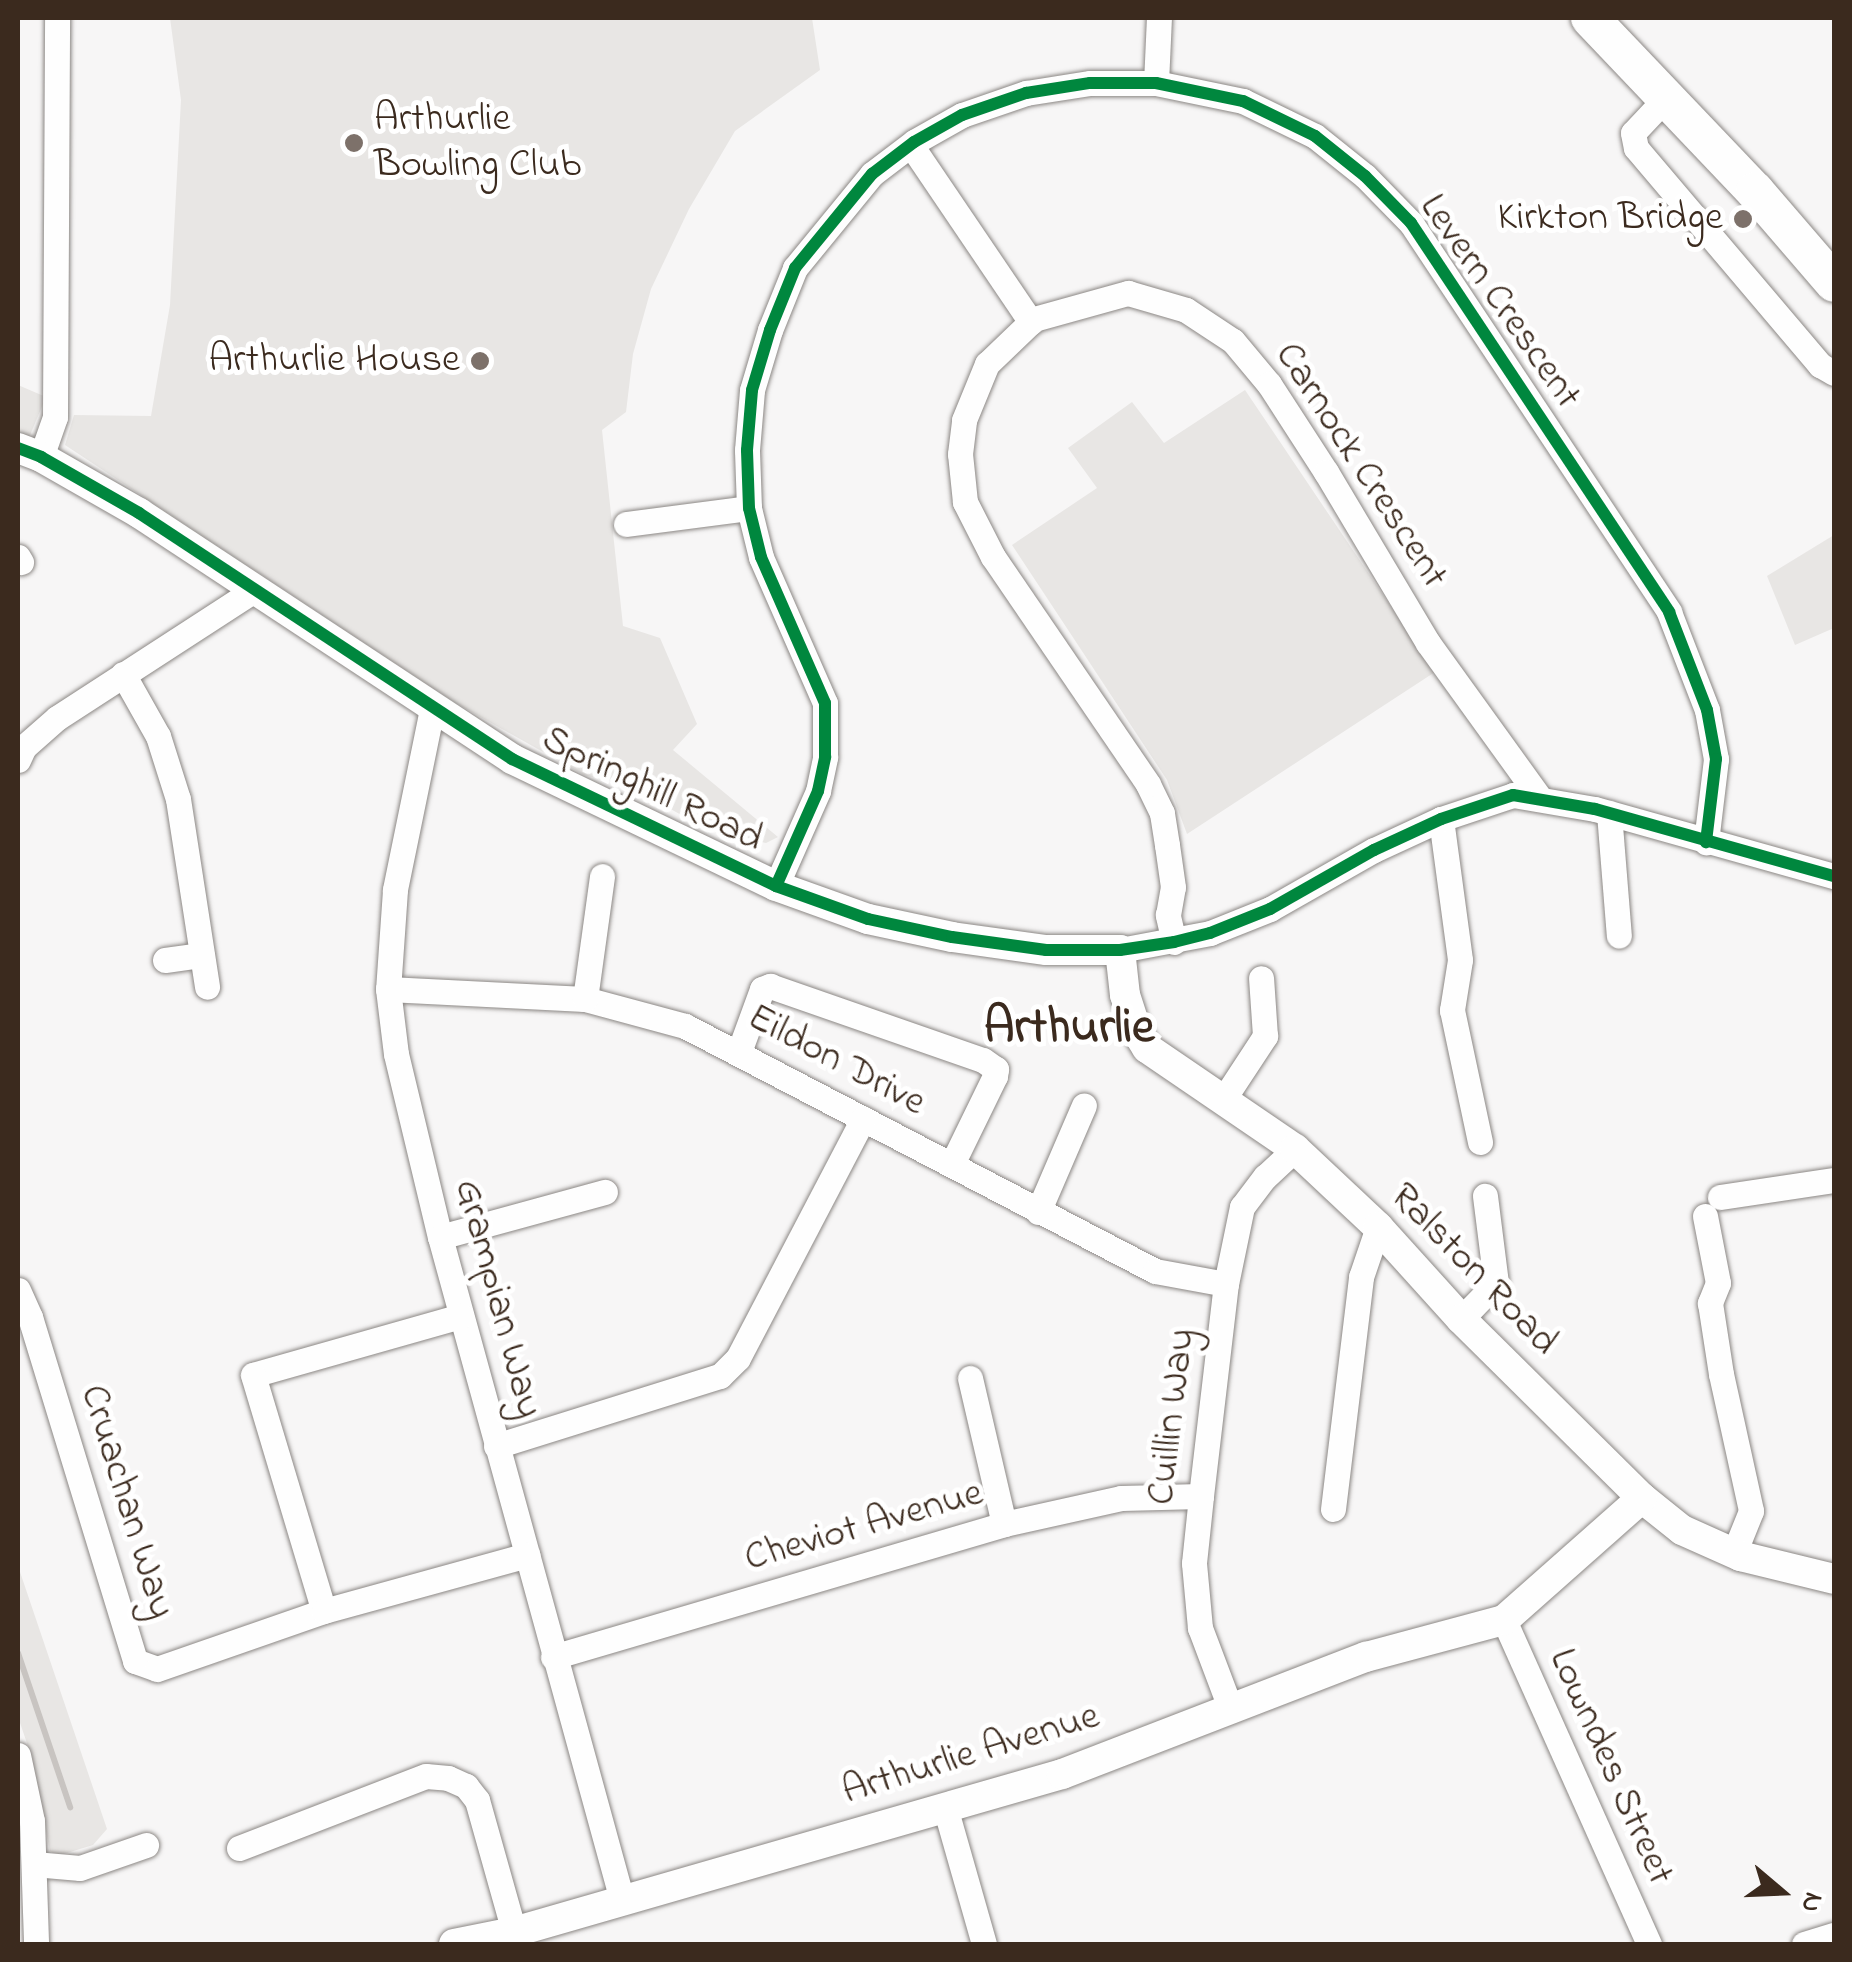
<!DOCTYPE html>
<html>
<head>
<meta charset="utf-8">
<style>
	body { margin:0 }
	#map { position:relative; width:1852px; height:1962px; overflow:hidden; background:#f7f6f6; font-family:"Indie Flower",sans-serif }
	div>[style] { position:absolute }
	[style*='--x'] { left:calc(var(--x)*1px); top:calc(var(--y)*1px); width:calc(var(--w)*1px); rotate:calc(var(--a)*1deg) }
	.green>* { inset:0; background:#e8e6e4 }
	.stream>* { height:6px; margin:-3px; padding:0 3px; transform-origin:3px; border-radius:3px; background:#c8c4c1 }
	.roads { filter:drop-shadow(0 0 2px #8b8784) drop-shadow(0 0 2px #8b8784) }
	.minor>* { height:25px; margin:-12.5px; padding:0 12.5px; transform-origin:12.5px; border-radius:12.5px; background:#fefefe }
	.tertiary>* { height:30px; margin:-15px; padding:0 15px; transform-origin:15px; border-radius:15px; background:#fefefe }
	.primary>* { height:38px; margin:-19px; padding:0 19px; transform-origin:19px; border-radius:19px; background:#fefefe }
	.cycleway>* { height:12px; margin:-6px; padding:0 6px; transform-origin:6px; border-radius:6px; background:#00873e }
	.dots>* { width:28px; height:28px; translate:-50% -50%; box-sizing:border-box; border:5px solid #fff; border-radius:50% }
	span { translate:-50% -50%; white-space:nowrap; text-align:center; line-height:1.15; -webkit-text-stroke:10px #fff; paint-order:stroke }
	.poi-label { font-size:40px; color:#3b2a1e }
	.left { translate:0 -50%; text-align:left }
	.right { translate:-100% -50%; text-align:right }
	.street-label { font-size:40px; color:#3b2a1e }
	.district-label { font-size:50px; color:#3b2a1e; font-weight:700 }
	.frame { position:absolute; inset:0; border:20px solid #3b2a1e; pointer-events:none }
	.north { position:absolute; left:1732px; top:1842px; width:100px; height:100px; -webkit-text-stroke:8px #fff; paint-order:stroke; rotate:109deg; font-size:28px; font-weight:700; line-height:40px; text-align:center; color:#3b2a1e }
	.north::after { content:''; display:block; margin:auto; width:35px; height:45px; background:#3b2a1e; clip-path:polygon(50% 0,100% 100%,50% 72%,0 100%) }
</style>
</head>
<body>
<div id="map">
	<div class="green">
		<div style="clip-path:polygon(170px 18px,812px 18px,820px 70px,735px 131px,689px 209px,651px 289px,633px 354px,626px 412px,602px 430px,623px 626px,660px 638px,697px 724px,673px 750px,778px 837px,766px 843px,710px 831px,631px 787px,584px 775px,454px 702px,65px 445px,74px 415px,151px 416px,170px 305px,181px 100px)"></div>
		<div style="clip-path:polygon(18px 385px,46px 397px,20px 459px,18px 458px)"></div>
		<div style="clip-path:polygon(1245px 390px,1435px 672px,1187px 834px,1167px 780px,1012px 545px,1097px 488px,1068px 448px,1132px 402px,1164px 443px)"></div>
		<div style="clip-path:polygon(1834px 535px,1834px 628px,1795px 645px,1767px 576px)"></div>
		<div style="clip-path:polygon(18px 1566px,107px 1829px,93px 1845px,57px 1856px,50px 1851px,31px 1755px,18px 1717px)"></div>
	</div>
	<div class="stream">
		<div style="--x:18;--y:1653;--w:163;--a:71.3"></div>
	</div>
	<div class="roads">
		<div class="minor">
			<div style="--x:1156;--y:83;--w:65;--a:-87.4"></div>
			<div style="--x:1664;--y:100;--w:45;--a:133.2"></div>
			<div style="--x:1633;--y:133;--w:15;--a:79"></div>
			<div style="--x:1636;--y:148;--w:285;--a:49.7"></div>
			<div style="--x:1820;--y:365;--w:16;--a:30"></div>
			<div style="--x:911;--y:145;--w:214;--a:55.9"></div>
			<div style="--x:41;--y:457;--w:42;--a:-70.7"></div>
			<div style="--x:55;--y:417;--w:399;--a:-89.7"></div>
			<div style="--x:626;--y:524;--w:124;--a:-7.4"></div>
			<div style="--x:18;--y:557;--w:6;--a:59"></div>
			<div style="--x:123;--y:674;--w:71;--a:60.6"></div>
			<div style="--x:158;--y:736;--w:66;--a:72.4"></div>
			<div style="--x:178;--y:799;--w:190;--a:81.2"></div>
			<div style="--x:432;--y:709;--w:185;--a:101.6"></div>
			<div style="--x:395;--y:890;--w:99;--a:94"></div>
			<div style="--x:388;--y:989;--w:65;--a:83"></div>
			<div style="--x:396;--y:1054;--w:188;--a:76.5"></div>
			<div style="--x:440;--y:1237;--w:688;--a:74.65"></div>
			<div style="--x:18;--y:760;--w:14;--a:-65"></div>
			<div style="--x:24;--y:747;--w:44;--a:-41.3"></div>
			<div style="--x:57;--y:718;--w:237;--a:-33"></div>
			<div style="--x:1609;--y:813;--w:123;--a:85.4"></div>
			<div style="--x:1441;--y:819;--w:142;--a:82.3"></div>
			<div style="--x:1460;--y:960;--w:51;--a:99.1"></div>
			<div style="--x:1452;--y:1010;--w:135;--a:78"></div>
			<div style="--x:776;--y:886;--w:104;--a:-66.1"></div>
			<div style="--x:818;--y:791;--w:35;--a:-78"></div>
			<div style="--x:825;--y:757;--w:54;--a:-90"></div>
			<div style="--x:825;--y:703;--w:159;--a:-113.7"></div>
			<div style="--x:761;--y:557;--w:50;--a:-103.8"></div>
			<div style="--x:749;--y:508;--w:58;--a:-92"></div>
			<div style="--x:747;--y:450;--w:60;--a:-85.2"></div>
			<div style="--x:752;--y:390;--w:63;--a:-73.3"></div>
			<div style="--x:770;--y:330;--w:67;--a:-68"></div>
			<div style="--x:795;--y:268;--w:122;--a:-50.7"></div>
			<div style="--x:872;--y:174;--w:53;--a:-37.3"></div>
			<div style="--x:914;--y:142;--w:55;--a:-29.4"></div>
			<div style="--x:962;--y:115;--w:68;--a:-19"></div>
			<div style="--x:1026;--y:93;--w:65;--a:-8.9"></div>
			<div style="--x:1090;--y:83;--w:66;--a:0"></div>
			<div style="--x:1156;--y:83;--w:89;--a:11.7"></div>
			<div style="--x:1243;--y:101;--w:80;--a:25.9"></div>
			<div style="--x:1315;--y:136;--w:64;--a:38.7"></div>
			<div style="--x:1365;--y:176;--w:66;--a:45.6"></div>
			<div style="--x:1411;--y:223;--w:467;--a:56.4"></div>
			<div style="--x:1669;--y:612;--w:105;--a:68.8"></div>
			<div style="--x:1707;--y:710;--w:50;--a:79.6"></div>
			<div style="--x:1716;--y:759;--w:84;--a:96.9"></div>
			<div style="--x:1174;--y:942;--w:28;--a:-103"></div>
			<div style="--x:1168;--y:915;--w:28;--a:-80"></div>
			<div style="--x:1173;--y:887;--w:42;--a:-98.1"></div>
			<div style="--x:1167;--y:845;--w:32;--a:-99"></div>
			<div style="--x:1162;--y:813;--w:32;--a:-116"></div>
			<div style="--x:1148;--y:784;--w:275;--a:-124.3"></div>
			<div style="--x:993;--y:557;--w:62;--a:-117"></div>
			<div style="--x:965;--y:502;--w:48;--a:-95.9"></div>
			<div style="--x:960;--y:454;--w:34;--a:-83"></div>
			<div style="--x:964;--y:420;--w:61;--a:-67.7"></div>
			<div style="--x:987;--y:364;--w:65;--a:-43.8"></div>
			<div style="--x:1034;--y:319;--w:98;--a:-15.5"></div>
			<div style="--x:1128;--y:293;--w:60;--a:16.3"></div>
			<div style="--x:1186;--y:310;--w:56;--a:33.4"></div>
			<div style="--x:1233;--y:341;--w:56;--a:50.1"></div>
			<div style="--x:1269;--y:384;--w:105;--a:57.1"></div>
			<div style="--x:1326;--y:472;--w:199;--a:59.2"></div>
			<div style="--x:1428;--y:643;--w:190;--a:54.2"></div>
			<div style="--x:1120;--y:950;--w:92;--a:-10.7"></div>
			<div style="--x:1210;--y:933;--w:65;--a:-21.8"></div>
			<div style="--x:1270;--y:909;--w:120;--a:-29.6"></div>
			<div style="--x:1374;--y:850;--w:74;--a:-24.8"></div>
			<div style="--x:1441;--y:819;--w:76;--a:-18.4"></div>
			<div style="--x:1513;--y:795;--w:83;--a:9.7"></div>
			<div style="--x:1595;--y:809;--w:248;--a:15.7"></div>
			<div style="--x:165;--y:960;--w:37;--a:-8"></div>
			<div style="--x:388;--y:989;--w:197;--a:2.9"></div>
			<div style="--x:585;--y:999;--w:104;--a:15.1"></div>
			<div style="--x:685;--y:1026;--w:530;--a:27.53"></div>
			<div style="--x:1155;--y:1271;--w:72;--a:10.4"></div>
			<div style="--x:585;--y:999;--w:124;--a:-82.1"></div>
			<div style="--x:739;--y:1052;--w:67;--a:-69.9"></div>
			<div style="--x:762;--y:989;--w:9;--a:-21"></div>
			<div style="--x:770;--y:986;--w:225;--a:19.2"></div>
			<div style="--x:983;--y:1060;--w:16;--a:35"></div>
			<div style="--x:996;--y:1069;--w:7;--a:98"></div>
			<div style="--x:995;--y:1076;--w:98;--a:116"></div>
			<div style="--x:1223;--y:1100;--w:77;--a:-56.7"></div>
			<div style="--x:1265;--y:1036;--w:58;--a:-93.9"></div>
			<div style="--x:1720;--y:1197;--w:115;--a:-8.5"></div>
			<div style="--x:1038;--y:1212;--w:116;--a:-66.7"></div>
			<div style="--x:1705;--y:1216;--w:68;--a:79"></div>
			<div style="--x:1718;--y:1283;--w:22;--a:112"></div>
			<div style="--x:1710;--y:1303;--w:72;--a:81.2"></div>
			<div style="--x:1721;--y:1374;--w:140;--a:77.6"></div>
			<div style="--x:1751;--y:1511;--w:45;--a:112"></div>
			<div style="--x:440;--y:1237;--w:171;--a:-15.3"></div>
			<div style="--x:18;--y:1290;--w:30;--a:66"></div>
			<div style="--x:30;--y:1317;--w:360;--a:73"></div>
			<div style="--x:135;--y:1661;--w:23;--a:20"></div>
			<div style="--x:157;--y:1669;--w:177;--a:-19.2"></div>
			<div style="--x:461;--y:1316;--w:216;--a:164.2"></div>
			<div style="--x:253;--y:1375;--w:246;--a:73.3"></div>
			<div style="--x:324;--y:1611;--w:211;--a:-15.4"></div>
			<div style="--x:1461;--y:1319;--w:50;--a:-45.8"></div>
			<div style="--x:1496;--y:1283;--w:88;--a:-97.2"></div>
			<div style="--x:970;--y:1378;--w:150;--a:76.9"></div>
			<div style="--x:496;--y:1446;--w:235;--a:-17.4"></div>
			<div style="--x:720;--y:1376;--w:25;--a:-45"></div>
			<div style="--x:738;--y:1358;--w:270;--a:-62.4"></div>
			<div style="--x:1333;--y:1509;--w:234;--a:-83.1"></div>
			<div style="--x:1361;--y:1277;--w:53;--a:-71.2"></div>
			<div style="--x:1504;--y:1620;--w:355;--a:65.9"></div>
			<div style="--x:553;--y:1657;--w:470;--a:-16.4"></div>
			<div style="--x:1004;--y:1524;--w:120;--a:-12.5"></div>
			<div style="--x:1121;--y:1498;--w:80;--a:-1.4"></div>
			<div style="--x:1231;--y:1710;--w:88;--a:-110.7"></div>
			<div style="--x:1200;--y:1628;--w:65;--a:-95.3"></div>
			<div style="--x:1194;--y:1563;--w:67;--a:-84"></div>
			<div style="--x:1201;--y:1496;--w:213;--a:-83.3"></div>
			<div style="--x:1226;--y:1284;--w:79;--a:-78.3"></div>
			<div style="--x:1242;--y:1207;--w:38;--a:-53"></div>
			<div style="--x:1265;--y:1177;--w:41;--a:-43"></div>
			<div style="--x:18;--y:1755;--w:67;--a:78"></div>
			<div style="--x:32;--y:1821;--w:123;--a:88.1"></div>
			<div style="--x:945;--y:1807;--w:142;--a:74.1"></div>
			<div style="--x:239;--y:1848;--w:200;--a:-21.1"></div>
			<div style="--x:426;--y:1776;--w:22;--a:5"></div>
			<div style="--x:448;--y:1778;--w:20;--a:24"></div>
			<div style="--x:466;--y:1786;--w:18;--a:52"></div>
			<div style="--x:477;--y:1800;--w:137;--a:74.3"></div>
			<div style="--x:34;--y:1864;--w:46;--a:5"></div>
			<div style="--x:80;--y:1868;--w:70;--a:-19.2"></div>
			<div style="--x:1804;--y:1944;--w:31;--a:-17"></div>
		</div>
		<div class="tertiary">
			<div style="--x:18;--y:448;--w:25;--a:21"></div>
			<div style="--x:41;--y:457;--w:113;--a:29.7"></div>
			<div style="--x:139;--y:513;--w:447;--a:33.4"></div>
			<div style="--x:512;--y:759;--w:293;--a:25.7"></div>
			<div style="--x:776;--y:886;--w:98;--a:19.7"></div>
			<div style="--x:868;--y:919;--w:86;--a:12.1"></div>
			<div style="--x:952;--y:937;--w:95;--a:7.9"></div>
			<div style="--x:1046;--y:950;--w:74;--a:0"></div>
			<div style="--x:1120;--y:950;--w:45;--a:83.7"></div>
			<div style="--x:1125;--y:995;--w:39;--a:72"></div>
			<div style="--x:1137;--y:1032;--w:19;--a:58"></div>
			<div style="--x:1147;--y:1048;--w:179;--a:34.3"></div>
			<div style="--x:1295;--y:1149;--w:114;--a:43.2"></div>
			<div style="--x:1378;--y:1227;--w:124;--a:47.9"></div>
			<div style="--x:1461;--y:1319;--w:255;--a:44.7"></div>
			<div style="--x:1642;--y:1498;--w:51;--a:38.7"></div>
			<div style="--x:1682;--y:1530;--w:64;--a:24.1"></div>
			<div style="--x:1740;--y:1556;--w:97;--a:13.7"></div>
			<div style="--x:454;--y:1944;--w:61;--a:-11.3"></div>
			<div style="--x:514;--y:1932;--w:570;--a:-16.08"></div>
			<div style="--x:1062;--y:1774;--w:326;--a:-21.1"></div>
			<div style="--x:1366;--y:1657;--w:143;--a:-15"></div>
			<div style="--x:1504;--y:1620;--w:184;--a:-41.5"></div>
		</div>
		<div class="primary">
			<div style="--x:1590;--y:18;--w:239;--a:46.4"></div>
			<div style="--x:1755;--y:191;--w:121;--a:49.3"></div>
		</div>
	</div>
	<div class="cycleway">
		<div style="--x:18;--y:448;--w:25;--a:21"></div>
		<div style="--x:41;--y:457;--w:113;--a:29.7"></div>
		<div style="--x:139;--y:513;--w:447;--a:33.4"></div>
		<div style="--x:512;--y:759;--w:293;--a:25.7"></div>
		<div style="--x:776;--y:886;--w:98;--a:19.7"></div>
		<div style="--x:868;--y:919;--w:86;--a:12.1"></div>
		<div style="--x:952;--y:937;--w:95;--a:7.9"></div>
		<div style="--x:1046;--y:950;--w:74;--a:0"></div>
		<div style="--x:1120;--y:950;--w:55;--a:-8.4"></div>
		<div style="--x:1174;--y:942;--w:37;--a:-14"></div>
		<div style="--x:1210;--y:933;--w:65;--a:-21.8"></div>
		<div style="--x:1270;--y:909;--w:120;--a:-29.6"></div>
		<div style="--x:1374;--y:850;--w:74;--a:-24.8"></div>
		<div style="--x:1441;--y:819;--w:76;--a:-18.4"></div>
		<div style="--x:1513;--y:795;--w:83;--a:9.7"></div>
		<div style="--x:1595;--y:809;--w:248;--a:15.7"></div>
		<div style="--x:776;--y:886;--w:104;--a:-66.1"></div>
		<div style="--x:818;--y:791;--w:35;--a:-78"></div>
		<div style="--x:825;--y:757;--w:54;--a:-90"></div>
		<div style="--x:825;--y:703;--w:159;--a:-113.7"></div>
		<div style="--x:761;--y:557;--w:50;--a:-103.8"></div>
		<div style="--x:749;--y:508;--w:58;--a:-92"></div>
		<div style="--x:747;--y:450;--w:60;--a:-85.2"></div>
		<div style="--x:752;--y:390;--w:63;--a:-73.3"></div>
		<div style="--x:770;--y:330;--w:67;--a:-68"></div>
		<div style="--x:795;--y:268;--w:122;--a:-50.7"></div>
		<div style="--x:872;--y:174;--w:53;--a:-37.3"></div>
		<div style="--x:914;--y:142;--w:55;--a:-29.4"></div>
		<div style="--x:962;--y:115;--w:68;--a:-19"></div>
		<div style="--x:1026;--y:93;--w:65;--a:-8.9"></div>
		<div style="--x:1090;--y:83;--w:66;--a:0"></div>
		<div style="--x:1156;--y:83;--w:89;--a:11.7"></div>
		<div style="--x:1243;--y:101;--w:80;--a:25.9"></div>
		<div style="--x:1315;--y:136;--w:64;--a:38.7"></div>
		<div style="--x:1365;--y:176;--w:66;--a:45.6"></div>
		<div style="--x:1411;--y:223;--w:467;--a:56.4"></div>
		<div style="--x:1669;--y:612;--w:105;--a:68.8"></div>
		<div style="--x:1707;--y:710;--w:50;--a:79.6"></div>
		<div style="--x:1716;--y:759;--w:84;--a:96.9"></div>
	</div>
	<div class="dots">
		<div style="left:354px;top:143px;background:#7d716a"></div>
		<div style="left:1743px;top:219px;background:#7d716a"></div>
		<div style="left:480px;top:361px;background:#7d716a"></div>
	</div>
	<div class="poi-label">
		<span class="left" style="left:374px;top:143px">Arthurlie<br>Bowling Club</span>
		<span class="right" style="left:1723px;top:219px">Kirkton Bridge</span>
		<span class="right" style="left:460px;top:361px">Arthurlie House</span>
	</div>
	<div class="street-label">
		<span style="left:1499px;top:302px;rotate:55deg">Levern Crescent</span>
		<span style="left:1360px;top:466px;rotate:57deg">Carnock Crescent</span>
		<span style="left:652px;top:790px;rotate:26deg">Springhill Road</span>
		<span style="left:836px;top:1061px;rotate:28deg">Eildon Drive</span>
		<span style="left:1473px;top:1270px;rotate:46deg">Ralston Road</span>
		<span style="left:497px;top:1299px;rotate:75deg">Grampian Way</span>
		<span style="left:1173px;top:1417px;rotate:-83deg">Cuillin Way</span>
		<span style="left:126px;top:1502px;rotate:73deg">Cruachan Way</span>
		<span style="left:864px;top:1527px;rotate:-16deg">Cheviot Avenue</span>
		<span style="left:971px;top:1755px;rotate:-17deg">Arthurlie Avenue</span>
		<span style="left:1610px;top:1767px;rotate:66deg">Lowndes Street</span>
	</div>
	<div class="district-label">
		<span style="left:1069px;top:1029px">Arthurlie</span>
	</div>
	<div class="frame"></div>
	<div class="north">N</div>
</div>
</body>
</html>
